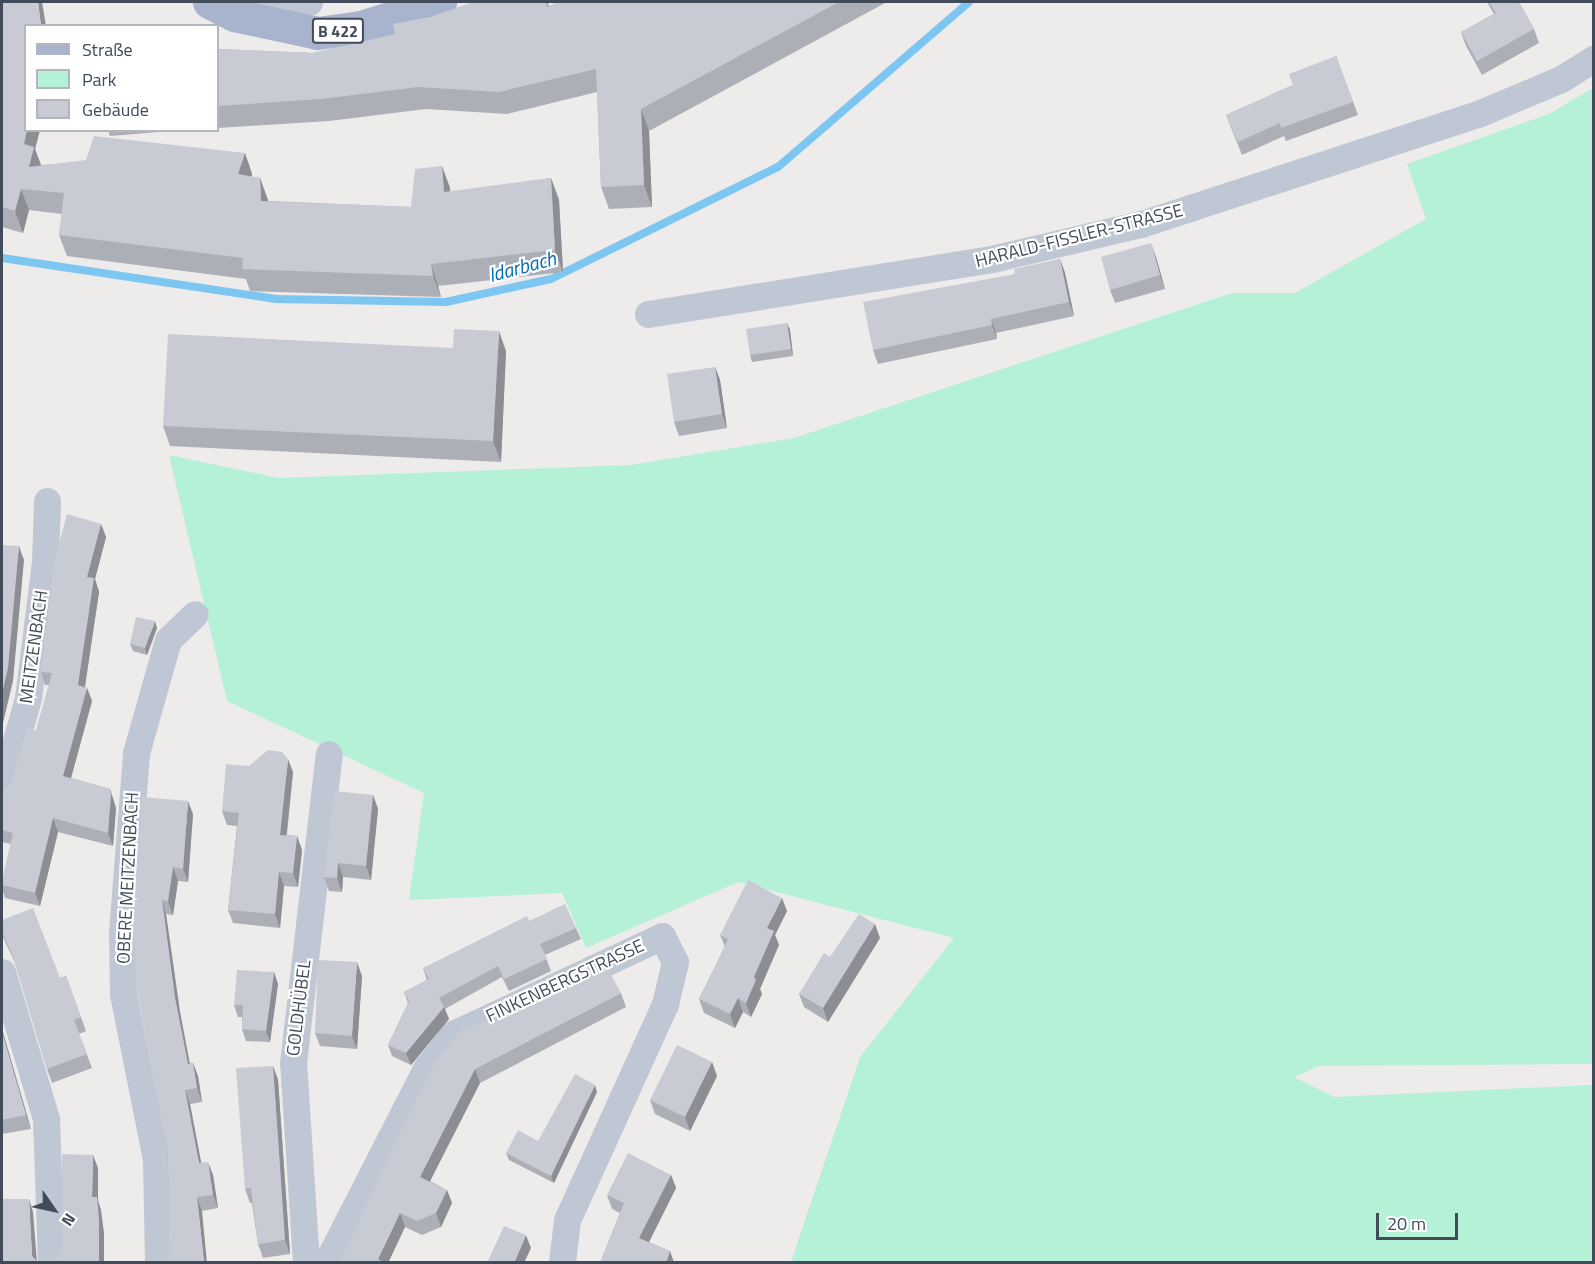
<!DOCTYPE html>
<html>
<head>
<meta charset="utf-8">
<style>
	body { margin:0 }
	#map { position:relative; width:1595px; height:1264px; overflow:hidden; background:#eeebeb; font-family:"Titillium Web",sans-serif }
	div>[style] { position:absolute }
	[style*='--x'] { left:calc(var(--x)*1px); top:calc(var(--y)*1px); width:calc(var(--w)*1px); rotate:calc(var(--a)*1deg) }
	.green>* { inset:0; background:#b4f1d6 }
	.stream>* { height:8px; margin:-4px; padding:0 4px; transform-origin:4px; border-radius:4px; background:#7dc6f2 }
	.minor>* { height:27px; margin:-13.5px; padding:0 13.5px; transform-origin:13.5px; border-radius:13.5px; background:#c0c7d4 }
	.major>* { height:33px; margin:-16.5px; padding:0 16.5px; transform-origin:16.5px; border-radius:16.5px; background:#a8b4cd }
	.wall>* { inset:0; background:#adafb6 }
	.shaded-wall>* { inset:0; background:#8d8e94 }
	.building>* { inset:0; background:#c9cbd4 }
	span { translate:-50% -50%; white-space:nowrap; text-align:center; line-height:1.15; -webkit-text-stroke:4.5px #fff; paint-order:stroke }
	.shield-label span { padding:2px 4px; background:#fff; border:2px solid; border-radius:4px; -webkit-text-stroke-width:0 }
	.shield-label { font-size:16px; color:#424b5a; font-weight:700 }
	.street-label { font-size:18px; color:#424b5a }
	.water-label { font-size:20px; color:#016cae; font-style:italic }
	.frame { position:absolute; inset:0; border:3px solid #424b5a; pointer-events:none }
	.legend { position:absolute; left:24px; top:24px; width:195px; height:108px; box-sizing:border-box; background:#fff; border:2px solid #b3b7bd; margin:0; padding:8px 10px; list-style:none; font-size:18px; color:#424b5a }
	.legend li { display:flex; align-items:center; gap:12px; height:30px }
	.legend b { width:30px; border:2px solid #b3b7bd }
	.north { position:absolute; left:24px; top:1180px; width:60px; height:60px; -webkit-text-stroke:4px #fff; paint-order:stroke; rotate:124deg; font-size:16px; font-weight:700; line-height:24px; text-align:center; color:#424b5a }
	.north::after { content:''; display:block; margin:auto; width:21px; height:27px; background:#424b5a; clip-path:polygon(50% 0,100% 100%,50% 72%,0 100%) }
	.scale { position:absolute; left:1376px; top:1213px; width:82px; height:27px; box-sizing:border-box; border:3px solid #424b5a; border-top:0; padding-left:8px; font-size:18px; line-height:21px; white-space:nowrap; color:#424b5a; -webkit-text-stroke:4px #fff; paint-order:stroke }
</style>
</head>
<body>
<div id="map">
	<div class="green">
		<div style="clip-path:polygon(1593px 88px,1593px 1064px,1319px 1066px,1294px 1077px,1334px 1097px,1593px 1085px,1593px 1262px,791px 1262px,860px 1057px,954px 938px,738px 882px,586px 948px,562px 893px,409px 900px,424px 793px,227px 701px,169px 455px,279px 478px,631px 465px,794px 438px,1232px 293px,1295px 293px,1426px 219px,1407px 164px,1549px 114px)"></div>
	</div>
	<div class="stream">
		<div style="--x:2;--y:258;--w:277;--a:8.5"></div>
		<div style="--x:276;--y:299;--w:170;--a:1"></div>
		<div style="--x:446;--y:302;--w:107;--a:-12.4"></div>
		<div style="--x:551;--y:279;--w:253;--a:-26.3"></div>
		<div style="--x:778;--y:167;--w:252;--a:-40.8"></div>
	</div>
	<div class="minor">
		<div style="--x:241;--y:13;--w:69;--a:-9.2"></div>
		<div style="--x:648;--y:314;--w:352;--a:-9.1"></div>
		<div style="--x:996;--y:258;--w:149;--a:-13.2"></div>
		<div style="--x:1141;--y:224;--w:354;--a:-18.1"></div>
		<div style="--x:1478;--y:114;--w:90;--a:-22.9"></div>
		<div style="--x:1561;--y:79;--w:39;--a:-32"></div>
		<div style="--x:2;--y:790;--w:96;--a:-74.2"></div>
		<div style="--x:28;--y:698;--w:137;--a:-82.9"></div>
		<div style="--x:45;--y:562;--w:61;--a:-88.1"></div>
		<div style="--x:2;--y:972;--w:153;--a:73.3"></div>
		<div style="--x:46;--y:1119;--w:143;--a:88"></div>
		<div style="--x:158;--y:1262;--w:103;--a:-91.1"></div>
		<div style="--x:156;--y:1159;--w:168;--a:-101.3"></div>
		<div style="--x:123;--y:994;--w:62;--a:-90.9"></div>
		<div style="--x:122;--y:932;--w:180;--a:-85.5"></div>
		<div style="--x:136;--y:753;--w:117;--a:-74.2"></div>
		<div style="--x:168;--y:640;--w:37;--a:-44"></div>
		<div style="--x:306;--y:1262;--w:199;--a:-93.7"></div>
		<div style="--x:293;--y:1063;--w:311;--a:-83.4"></div>
		<div style="--x:327;--y:1262;--w:219;--a:-62.9"></div>
		<div style="--x:427;--y:1067;--w:42;--a:-51.8"></div>
		<div style="--x:453;--y:1034;--w:231;--a:-25.1"></div>
		<div style="--x:662;--y:936;--w:29;--a:63"></div>
		<div style="--x:675;--y:962;--w:43;--a:103.4"></div>
		<div style="--x:665;--y:1004;--w:237;--a:114.4"></div>
		<div style="--x:567;--y:1220;--w:42;--a:96.8"></div>
	</div>
	<div class="major">
		<div style="--x:209;--y:2;--w:28;--a:27"></div>
		<div style="--x:234;--y:15;--w:85;--a:12.2"></div>
		<div style="--x:317;--y:33;--w:44;--a:-7.8"></div>
		<div style="--x:361;--y:27;--w:83;--a:-17.6"></div>
	</div>
	<div class="wall">
		<div style="clip-path:polygon(2px 2px,26px 26px,40px 130px,35px 149px,41px 165px,245px 153px,252px 174px,252px 177px,260px 178px,268px 201px,411px 207px,442px 166px,450px 188px,450px 192px,551px 178px,559px 200px,563px 272px,438px 286px,441px 297px,250px 291px,246px 279px,67px 256px,59px 235px,62px 214px,29px 210px,23px 233px,2px 227px)"></div>
		<div style="clip-path:polygon(474px 2px,548px 2px,549px 6px,560px 2px,887px 2px,649px 131px,652px 207px,609px 209px,601px 187px,597px 92px,507px 114px,426px 109px,329px 121px,218px 128px,218px 49px,313px 53px,395px 34px,430px 17px)"></div>
		<div style="clip-path:polygon(1487px 2px,1519px 2px,1534px 29px,1539px 43px,1482px 75px,1466px 46px,1461px 32px,1494px 14px)"></div>
		<div style="clip-path:polygon(1336px 56px,1358px 115px,1286px 141px,1284px 136px,1242px 155px,1226px 115px,1293px 85px)"></div>
		<div style="clip-path:polygon(108px 130px,184px 130px,110px 136px)"></div>
		<div style="clip-path:polygon(1156px 257px,1165px 289px,1115px 303px,1110px 290px)"></div>
		<div style="clip-path:polygon(1060px 259px,1065px 273px,1074px 316px,996px 333px,997px 339px,878px 364px,873px 350px,1015px 274px)"></div>
		<div style="clip-path:polygon(787px 323px,790px 330px,793px 356px,752px 362px,750px 355px)"></div>
		<div style="clip-path:polygon(453px 348px,506px 351px,501px 462px,170px 446px,163px 426px)"></div>
		<div style="clip-path:polygon(715px 367px,720px 380px,727px 428px,679px 436px,674px 422px)"></div>
		<div style="clip-path:polygon(101px 524px,106px 537px,95px 579px,99px 592px,85px 687px,87px 688px,92px 701px,71px 778px,110px 789px,116px 808px,113px 846px,58px 832px,40px 906px,5px 898px,2px 888px,2px 881px,11px 844px,2px 842px,2px 791px,12px 781px,36px 731px,49px 685px,45px 685px,41px 672px)"></div>
		<div style="clip-path:polygon(157px 628px,147px 655px,133px 651px,130px 644px)"></div>
		<div style="clip-path:polygon(293px 772px,287px 835px,297px 836px,302px 850px,298px 887px,284px 886px,280px 928px,233px 923px,228px 910px,237px 826px,227px 825px,222px 811px)"></div>
		<div style="clip-path:polygon(373px 795px,378px 809px,371px 880px,343px 877px,342px 892px,329px 891px,324px 877px)"></div>
		<div style="clip-path:polygon(193px 814px,188px 882px,178px 881px,173px 915px,166px 914px,180px 1012px,190px 1063px,193px 1063px,198px 1076px,202px 1102px,190px 1104px,201px 1163px,213px 1175px,218px 1208px,202px 1211px,170px 1214px,167px 1145px,133px 919px)"></div>
		<div style="clip-path:polygon(787px 911px,775px 935px,779px 945px,760px 989px,762px 994px,751px 1017px,743px 1012px,735px 1028px,704px 1013px,699px 999px,725px 947px,720px 935px)"></div>
		<div style="clip-path:polygon(2px 920px,60px 978px,66px 976px,86px 1031px,79px 1034px,92px 1068px,52px 1083px,47px 1069px,15px 963px,2px 935px)"></div>
		<div style="clip-path:polygon(529px 921px,576px 928px,581px 939px,545px 955px,551px 971px,509px 991px,502px 977px,445px 1009px,449px 1019px,411px 1065px,392px 1056px,388px 1045px,408px 1003px,404px 992px,427px 980px,423px 968px)"></div>
		<div style="clip-path:polygon(880px 938px,828px 1022px,804px 1007px,799px 994px,830px 957px)"></div>
		<div style="clip-path:polygon(274px 972px,278px 984px,270px 1042px,246px 1041px,242px 1029px,242px 1017px,238px 1017px,234px 1005px)"></div>
		<div style="clip-path:polygon(362px 976px,357px 1049px,320px 1046px,315px 1033px)"></div>
		<div style="clip-path:polygon(621px 993px,626px 1007px,480px 1083px,430px 1181px,447px 1190px,452px 1203px,441px 1227px,422px 1235px,405px 1227px,388px 1263px,416px 1099px)"></div>
		<div style="clip-path:polygon(2px 1029px,31px 1129px,2px 1134px)"></div>
		<div style="clip-path:polygon(712px 1062px,717px 1076px,690px 1131px,655px 1114px,650px 1100px)"></div>
		<div style="clip-path:polygon(273px 1066px,278px 1080px,290px 1254px,263px 1258px,258px 1244px,252px 1203px,250px 1203px,245px 1189px)"></div>
		<div style="clip-path:polygon(597px 1092px,554px 1183px,509px 1160px,506px 1153px,538px 1141px)"></div>
		<div style="clip-path:polygon(671px 1175px,676px 1188px,649px 1242px,670px 1251px,674px 1263px,600px 1263px,620px 1213px,612px 1209px,607px 1195px)"></div>
	</div>
	<div class="shaded-wall">
		<div style="clip-path:polygon(38px 2px,42px 2px,46px 26px,41px 26px)"></div>
		<div style="clip-path:polygon(641px 109px,649px 131px,652px 207px,644px 185px)"></div>
		<div style="clip-path:polygon(27px 130px,40px 130px,35px 149px,42px 168px,29px 167px,24px 144px)"></div>
		<div style="clip-path:polygon(245px 153px,252px 174px,246px 196px,238px 174px)"></div>
		<div style="clip-path:polygon(442px 166px,450px 188px,452px 214px,444px 192px)"></div>
		<div style="clip-path:polygon(260px 178px,268px 200px,268px 222px,261px 201px)"></div>
		<div style="clip-path:polygon(551px 178px,559px 200px,563px 272px,555px 250px)"></div>
		<div style="clip-path:polygon(21px 189px,29px 210px,23px 233px,15px 211px)"></div>
		<div style="clip-path:polygon(1151px 243px,1156px 257px,1165px 289px,1160px 275px)"></div>
		<div style="clip-path:polygon(1060px 259px,1065px 273px,1074px 316px,1069px 302px)"></div>
		<div style="clip-path:polygon(431px 264px,438px 286px,441px 297px,433px 276px)"></div>
		<div style="clip-path:polygon(991px 319px,996px 333px,997px 339px,992px 325px)"></div>
		<div style="clip-path:polygon(787px 323px,790px 330px,793px 356px,791px 349px)"></div>
		<div style="clip-path:polygon(499px 331px,506px 351px,501px 462px,493px 441px)"></div>
		<div style="clip-path:polygon(715px 367px,720px 380px,727px 428px,722px 414px)"></div>
		<div style="clip-path:polygon(101px 524px,106px 537px,95px 579px,99px 592px,83px 699px,78px 685px,87px 577px)"></div>
		<div style="clip-path:polygon(19px 546px,24px 560px,13px 681px,2px 727px,2px 694px)"></div>
		<div style="clip-path:polygon(155px 621px,157px 628px,147px 655px,145px 648px)"></div>
		<div style="clip-path:polygon(87px 688px,92px 701px,68px 789px,63px 776px)"></div>
		<div style="clip-path:polygon(288px 759px,293px 772px,285px 848px,280px 835px)"></div>
		<div style="clip-path:polygon(110px 789px,116px 808px,113px 846px,108px 833px)"></div>
		<div style="clip-path:polygon(373px 795px,378px 809px,371px 880px,366px 866px)"></div>
		<div style="clip-path:polygon(188px 801px,193px 814px,188px 882px,183px 869px)"></div>
		<div style="clip-path:polygon(53px 818px,58px 832px,40px 906px,35px 893px)"></div>
		<div style="clip-path:polygon(297px 836px,302px 850px,298px 887px,293px 873px)"></div>
		<div style="clip-path:polygon(338px 863px,343px 877px,342px 892px,337px 878px)"></div>
		<div style="clip-path:polygon(173px 867px,178px 881px,173px 915px,168px 901px)"></div>
		<div style="clip-path:polygon(279px 872px,284px 886px,280px 928px,275px 914px)"></div>
		<div style="clip-path:polygon(782px 898px,787px 911px,775px 935px,779px 945px,760px 989px,762px 994px,751px 1017px,746px 1003px,767px 928px)"></div>
		<div style="clip-path:polygon(162px 900px,166px 914px,180px 1012px,192px 1077px,188px 1064px,175px 998px)"></div>
		<div style="clip-path:polygon(875px 924px,880px 938px,828px 1022px,823px 1008px)"></div>
		<div style="clip-path:polygon(357px 962px,362px 976px,357px 1049px,352px 1036px)"></div>
		<div style="clip-path:polygon(274px 972px,278px 984px,270px 1042px,266px 1031px)"></div>
		<div style="clip-path:polygon(738px 998px,743px 1012px,735px 1028px,730px 1014px)"></div>
		<div style="clip-path:polygon(444px 1007px,449px 1019px,411px 1065px,406px 1053px)"></div>
		<div style="clip-path:polygon(2px 1029px,31px 1129px,26px 1115px,2px 1032px)"></div>
		<div style="clip-path:polygon(712px 1062px,717px 1076px,690px 1131px,685px 1117px)"></div>
		<div style="clip-path:polygon(193px 1063px,198px 1076px,202px 1102px,197px 1088px)"></div>
		<div style="clip-path:polygon(273px 1066px,278px 1080px,290px 1254px,285px 1240px)"></div>
		<div style="clip-path:polygon(475px 1069px,480px 1083px,425px 1191px,420px 1177px)"></div>
		<div style="clip-path:polygon(595px 1085px,597px 1092px,554px 1183px,551px 1176px)"></div>
		<div style="clip-path:polygon(185px 1090px,190px 1104px,204px 1177px,199px 1163px)"></div>
		<div style="clip-path:polygon(93px 1155px,98px 1168px,98px 1200px,101px 1210px,104px 1233px,104px 1263px,99px 1263px,92px 1197px)"></div>
		<div style="clip-path:polygon(208px 1162px,213px 1175px,218px 1208px,213px 1195px)"></div>
		<div style="clip-path:polygon(671px 1175px,676px 1188px,644px 1252px,639px 1238px)"></div>
		<div style="clip-path:polygon(447px 1190px,452px 1203px,441px 1227px,436px 1213px)"></div>
		<div style="clip-path:polygon(197px 1197px,202px 1211px,207px 1263px,204px 1263px)"></div>
		<div style="clip-path:polygon(29px 1199px,33px 1212px,37px 1263px,32px 1256px)"></div>
		<div style="clip-path:polygon(400px 1213px,405px 1227px,388px 1263px,379px 1263px,378px 1259px)"></div>
		<div style="clip-path:polygon(526px 1235px,531px 1248px,524px 1263px,514px 1263px)"></div>
		<div style="clip-path:polygon(670px 1251px,674px 1263px,666px 1263px)"></div>
	</div>
	<div class="building">
		<div style="clip-path:polygon(2px 2px,38px 2px,41px 26px,26px 26px,26px 130px,27px 130px,24px 144px,34px 147px,29px 167px,86px 160px,94px 136px,245px 153px,238px 174px,260px 178px,261px 201px,411px 207px,415px 169px,442px 166px,444px 192px,551px 178px,555px 250px,431px 264px,433px 276px,242px 269px,243px 258px,59px 235px,64px 193px,21px 189px,15px 211px,2px 207px)"></div>
		<div style="clip-path:polygon(474px 2px,545px 2px,547px 7px,560px 2px,839px 2px,641px 109px,644px 185px,601px 187px,596px 69px,499px 92px,418px 87px,321px 99px,218px 106px,218px 49px,313px 53px,395px 34px,393px 24px,430px 17px)"></div>
		<div style="clip-path:polygon(1489px 2px,1519px 2px,1534px 29px,1477px 61px,1461px 32px,1496px 13px)"></div>
		<div style="clip-path:polygon(1336px 56px,1353px 102px,1281px 128px,1280px 123px,1238px 142px,1226px 115px,1293px 85px,1289px 74px)"></div>
		<div style="clip-path:polygon(1151px 243px,1160px 275px,1110px 290px,1101px 257px)"></div>
		<div style="clip-path:polygon(1060px 259px,1069px 302px,991px 319px,992px 325px,873px 350px,863px 302px,1015px 274px,1014px 269px)"></div>
		<div style="clip-path:polygon(787px 323px,791px 349px,750px 355px,746px 329px)"></div>
		<div style="clip-path:polygon(454px 329px,499px 331px,493px 441px,163px 426px,168px 334px,453px 348px)"></div>
		<div style="clip-path:polygon(715px 367px,722px 414px,674px 422px,667px 374px)"></div>
		<div style="clip-path:polygon(67px 514px,101px 524px,87px 577px,94px 578px,78px 685px,87px 688px,63px 776px,110px 789px,111px 795px,108px 833px,53px 818px,35px 893px,2px 885px,2px 881px,13px 833px,2px 830px,2px 791px,12px 781px,27px 728px,36px 731px,52px 673px,41px 672px,54px 563px)"></div>
		<div style="clip-path:polygon(2px 545px,19px 546px,8px 668px,2px 694px)"></div>
		<div style="clip-path:polygon(136px 617px,155px 621px,145px 648px,130px 644px)"></div>
		<div style="clip-path:polygon(268px 750px,282px 752px,288px 759px,280px 835px,297px 836px,293px 873px,279px 872px,275px 914px,228px 910px,239px 813px,222px 811px,226px 764px,249px 766px)"></div>
		<div style="clip-path:polygon(334px 791px,373px 795px,366px 866px,338px 863px,337px 878px,324px 877px)"></div>
		<div style="clip-path:polygon(142px 797px,188px 801px,183px 869px,173px 867px,168px 901px,162px 900px,175px 998px,188px 1064px,193px 1063px,197px 1088px,185px 1090px,199px 1163px,208px 1162px,213px 1195px,197px 1197px,204px 1263px,168px 1263px,170px 1214px,167px 1145px,137px 991px,133px 919px)"></div>
		<div style="clip-path:polygon(748px 880px,782px 898px,767px 928px,774px 931px,754px 977px,756px 980px,746px 1003px,738px 998px,730px 1014px,699px 999px,728px 939px,720px 935px)"></div>
		<div style="clip-path:polygon(565px 904px,576px 928px,540px 944px,547px 959px,504px 979px,498px 966px,439px 998px,444px 1007px,406px 1053px,388px 1045px,409px 1001px,404px 992px,429px 979px,423px 968px,527px 916px,529px 921px)"></div>
		<div style="clip-path:polygon(33px 908px,60px 978px,66px 976px,81px 1017px,74px 1020px,87px 1054px,47px 1069px,12px 954px,2px 932px,2px 920px)"></div>
		<div style="clip-path:polygon(859px 914px,875px 924px,823px 1008px,799px 994px,824px 953px,830px 957px)"></div>
		<div style="clip-path:polygon(318px 960px,357px 962px,352px 1036px,315px 1033px)"></div>
		<div style="clip-path:polygon(605px 964px,621px 993px,475px 1069px,420px 1177px,447px 1190px,436px 1213px,417px 1221px,400px 1213px,378px 1259px,385px 1263px,339px 1263px,416px 1099px,435px 1062px,458px 1033px)"></div>
		<div style="clip-path:polygon(237px 970px,274px 972px,266px 1031px,242px 1029px,243px 1005px,234px 1005px)"></div>
		<div style="clip-path:polygon(2px 1032px,26px 1115px,2px 1120px)"></div>
		<div style="clip-path:polygon(677px 1045px,712px 1062px,685px 1117px,650px 1100px)"></div>
		<div style="clip-path:polygon(273px 1066px,285px 1240px,258px 1244px,251px 1188px,245px 1189px,236px 1068px)"></div>
		<div style="clip-path:polygon(575px 1074px,595px 1085px,551px 1176px,506px 1153px,518px 1130px,538px 1141px)"></div>
		<div style="clip-path:polygon(628px 1153px,671px 1175px,639px 1238px,670px 1251px,666px 1263px,600px 1263px,624px 1203px,607px 1195px)"></div>
		<div style="clip-path:polygon(62px 1154px,93px 1155px,92px 1197px,97px 1197px,99px 1219px,99px 1263px,41px 1263px,54px 1262px,62px 1248px)"></div>
		<div style="clip-path:polygon(2px 1199px,29px 1199px,32px 1256px,39px 1263px,2px 1263px)"></div>
		<div style="clip-path:polygon(504px 1226px,526px 1235px,514px 1263px,487px 1263px)"></div>
	</div>
	<div class="shield-label">
		<span style="left:338px;top:31px">B 422</span>
	</div>
	<div class="street-label">
		<span style="left:1079px;top:236px;rotate:-14deg">HARALD-FISSLER-STRASSE</span>
		<span style="left:34px;top:647px;rotate:-82deg">MEITZENBACH</span>
		<span style="left:128px;top:878px;rotate:-87deg">OBERE MEITZENBACH</span>
		<span style="left:565px;top:981px;rotate:-25deg">FINKENBERGSTRASSE</span>
		<span style="left:299px;top:1008px;rotate:-83deg">GOLDHÜBEL</span>
	</div>
	<div class="water-label">
		<span style="left:522px;top:266px;rotate:-15deg">Idarbach</span>
	</div>
	<div class="frame"></div>
	<ul class="legend">
	<li><b style="height:8px;background:#a8b4cd"></b>Straße</li>
	<li><b style="height:16px;background:#b4f1d6"></b>Park</li>
	<li><b style="height:16px;background:#c9cbd4"></b>Gebäude</li>
	</ul>
	<div class="north">N</div>
	<div class="scale">20 m</div>
</div>
</body>
</html>
